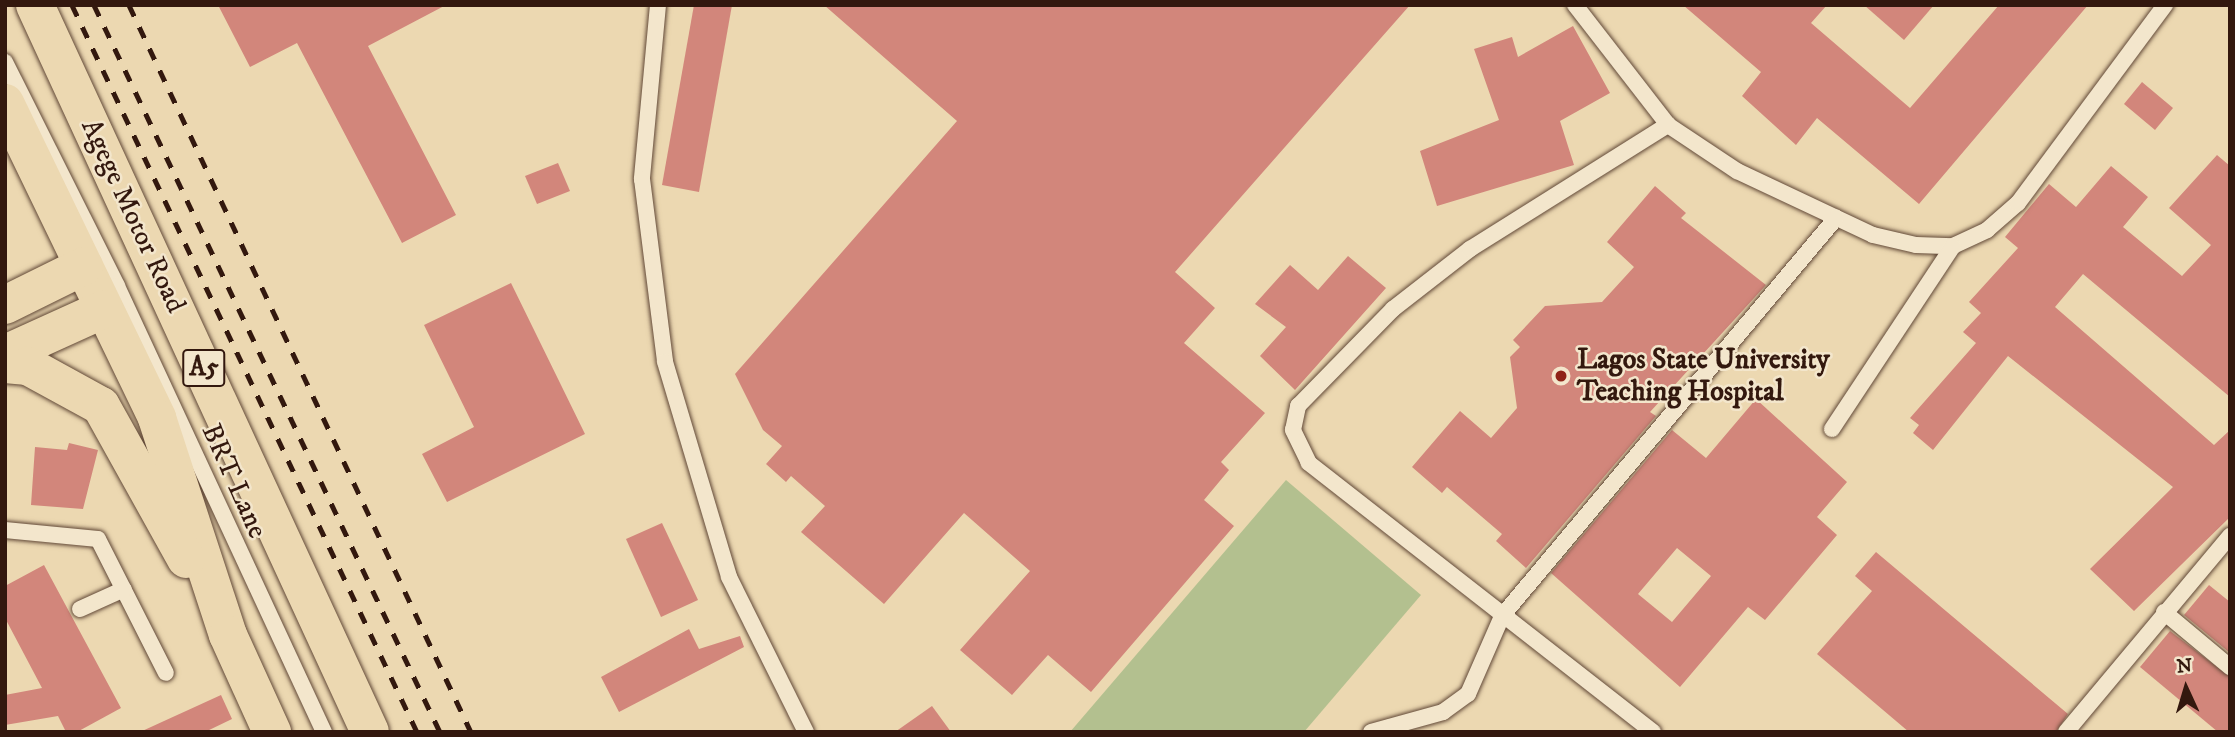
<!DOCTYPE html>
<html>
<head>
<meta charset="utf-8">
<style>
	body { margin:0 }
	#map { position:relative; width:2235px; height:737px; overflow:hidden; background:#ecd8b1; font-family:"IM FELL DW Pica",serif }
	div>[style] { position:absolute }
	[style*='--x'] { left:calc(var(--x)*1px); top:calc(var(--y)*1px); width:calc(var(--w)*1px); rotate:calc(var(--a)*1deg) }
	.green>* { inset:0; background:#b3c08f }
	.building>* { inset:0; background:#d2867b }
	.roads { filter:drop-shadow(0 0 2px #614837) drop-shadow(0 0 2px #614837) }
	.lane>* { height:16px; margin:-8px; padding:0 8px; transform-origin:8px; border-radius:8px; background:#f3e6cc }
	.highway>* { height:38px; margin:-19px; padding:0 19px; transform-origin:19px; border-radius:19px; background:#ecd8b1 }
	.rail>* { height:5px; margin-top:-2.5px; transform-origin:0; background:repeating-linear-gradient(90deg,#33180e 0 12px,transparent 0 24px) }
	.dots>* { width:19px; height:19px; translate:-50% -50%; box-sizing:border-box; border:4px solid #f3e6cc; border-radius:50% }
	span { translate:-50% -50%; white-space:nowrap; text-align:center; line-height:1.15; -webkit-text-stroke:5px #f3e6cc; paint-order:stroke }
	.shield-label span { padding:2px 5px; background:#f3e6cc; border:2px solid; border-radius:5px; -webkit-text-stroke-width:0 }
	.shield-label { font-size:26px; color:#33180e; font-weight:700 }
	.street-label { font-size:28px; color:#33180e }
	.poi-label { font-size:28px; color:#33180e; font-weight:700 }
	.left { translate:0 -50%; text-align:left }
	.frame { position:absolute; inset:0; border:7px solid #33180e; pointer-events:none }
	.north { position:absolute; left:2151px; top:653px; width:70px; height:70px; -webkit-text-stroke:5px #f3e6cc; paint-order:stroke; rotate:356deg; font-size:19px; font-weight:700; line-height:28px; text-align:center; color:#33180e }
	.north::after { content:''; display:block; margin:auto; width:24px; height:32px; background:#33180e; clip-path:polygon(50% 0,100% 100%,50% 72%,0 100%) }
</style>
</head>
<body>
<div id="map">
	<div class="green">
		<div style="clip-path:polygon(1286px 480px,1421px 595px,1304px 732px,1070px 732px)"></div>
	</div>
	<div class="building">
		<div style="clip-path:polygon(218px 5px,446px 5px,368px 46px,456px 215px,402px 243px,297px 43px,250px 67px)"></div>
		<div style="clip-path:polygon(694px 5px,732px 5px,699px 192px,662px 185px)"></div>
		<div style="clip-path:polygon(824px 5px,1410px 5px,1175px 272px,1215px 308px,1184px 343px,1265px 413px,1221px 462px,1229px 470px,1204px 500px,1234px 526px,1091px 692px,1048px 655px,1012px 695px,960px 650px,1030px 571px,964px 513px,884px 604px,801px 532px,825px 506px,791px 476px,786px 482px,766px 464px,782px 446px,763px 430px,735px 374px,957px 121px)"></div>
		<div style="clip-path:polygon(1683px 5px,1827px 5px,1811px 23px,1910px 108px,1999px 5px,2088px 5px,1919px 204px,1817px 118px,1796px 145px,1742px 96px,1761px 72px)"></div>
		<div style="clip-path:polygon(1864px 5px,1934px 5px,1904px 40px)"></div>
		<div style="clip-path:polygon(1573px 26px,1610px 93px,1560px 121px,1574px 165px,1437px 206px,1420px 151px,1499px 120px,1474px 49px,1512px 37px,1518px 57px)"></div>
		<div style="clip-path:polygon(2142px 82px,2173px 108px,2155px 130px,2124px 104px)"></div>
		<div style="clip-path:polygon(2217px 155px,2230px 166px,2230px 397px,2083px 274px,2055px 307px,2214px 445px,2230px 430px,2230px 517px,2134px 611px,2090px 569px,2173px 487px,2008px 356px,1933px 450px,1913px 433px,1919px 425px,1910px 418px,1976px 343px,1963px 332px,1981px 313px,1969px 302px,2018px 248px,2005px 237px,2049px 184px,2076px 207px,2111px 166px,2148px 197px,2123px 227px,2182px 276px,2211px 245px,2169px 208px)"></div>
		<div style="clip-path:polygon(558px 163px,570px 191px,537px 204px,525px 176px)"></div>
		<div style="clip-path:polygon(1655px 186px,1686px 213px,1681px 218px,1766px 285px,1650px 412px,1656px 416px,1526px 568px,1496px 541px,1502px 534px,1447px 487px,1442px 493px,1412px 467px,1460px 411px,1491px 438px,1517px 408px,1510px 357px,1520px 347px,1513px 340px,1545px 306px,1602px 302px,1634px 267px,1607px 242px)"></div>
		<div style="clip-path:polygon(1348px 256px,1386px 288px,1295px 390px,1260px 356px,1286px 327px,1255px 304px,1290px 265px,1318px 290px)"></div>
		<div style="clip-path:polygon(511px 283px,585px 434px,447px 502px,422px 454px,474px 427px,424px 325px)"></div>
		<div style="clip-path:polygon(evenodd,1756px 399px,1847px 482px,1817px 517px,1837px 535px,1765px 620px,1748px 607px,1680px 687px,1551px 573px,1672px 430px,1706px 458px,1756px 399px,1677px 548px,1711px 576px,1672px 622px,1638px 594px,1677px 548px)"></div>
		<div style="clip-path:polygon(69px 443px,98px 450px,83px 509px,31px 505px,35px 447px,67px 450px)"></div>
		<div style="clip-path:polygon(662px 523px,698px 600px,661px 617px,626px 539px)"></div>
		<div style="clip-path:polygon(1876px 552px,2068px 714px,2056px 732px,1909px 732px,1817px 654px,1872px 591px,1855px 576px)"></div>
		<div style="clip-path:polygon(44px 565px,121px 708px,77px 732px,66px 732px,58px 716px,5px 725px,5px 695px,42px 688px,5px 618px,5px 586px)"></div>
		<div style="clip-path:polygon(2209px 585px,2230px 602px,2230px 653px,2184px 615px)"></div>
		<div style="clip-path:polygon(689px 629px,699px 649px,740px 636px,744px 647px,619px 712px,601px 677px)"></div>
		<div style="clip-path:polygon(2170px 631px,2230px 677px,2230px 732px,2218px 732px,2140px 667px)"></div>
		<div style="clip-path:polygon(221px 695px,232px 719px,205px 732px,140px 732px)"></div>
		<div style="clip-path:polygon(932px 706px,951px 732px,895px 732px)"></div>
	</div>
	<div class="roads">
		<div class="lane">
			<div style="--x:658;--y:5;--w:175;--a:95.3"></div>
			<div style="--x:642;--y:179;--w:184;--a:82.8"></div>
			<div style="--x:665;--y:362;--w:224;--a:73.4"></div>
			<div style="--x:729;--y:577;--w:173;--a:63.6"></div>
			<div style="--x:1575;--y:5;--w:152;--a:52.2"></div>
			<div style="--x:1668;--y:125;--w:83;--a:33.7"></div>
			<div style="--x:1737;--y:171;--w:150;--a:25.2"></div>
			<div style="--x:1873;--y:235;--w:44;--a:13.1"></div>
			<div style="--x:1916;--y:245;--w:37;--a:2"></div>
			<div style="--x:1953;--y:246;--w:38;--a:-25"></div>
			<div style="--x:1987;--y:230;--w:41;--a:-41.1"></div>
			<div style="--x:2018;--y:203;--w:247;--a:-53.4"></div>
			<div style="--x:5;--y:62;--w:250;--a:63.4"></div>
			<div style="--x:117;--y:286;--w:492;--a:65.1"></div>
			<div style="--x:1832;--y:429;--w:219;--a:-56.5"></div>
			<div style="--x:5;--y:530;--w:93;--a:5.5"></div>
			<div style="--x:98;--y:539;--w:150;--a:63.1"></div>
			<div style="--x:80;--y:609;--w:48;--a:-24.4"></div>
			<div style="--x:2164;--y:612;--w:86;--a:39.8"></div>
			<div style="--x:1371;--y:732;--w:75;--a:-15.5"></div>
			<div style="--x:1443;--y:712;--w:31;--a:-36"></div>
			<div style="--x:1468;--y:694;--w:85;--a:-66.4"></div>
			<div style="--x:1502;--y:616;--w:520;--a:-50"></div>
			<div style="--x:1653;--y:732;--w:437;--a:-142"></div>
			<div style="--x:1309;--y:463;--w:37;--a:-116"></div>
			<div style="--x:1293;--y:430;--w:25;--a:-78"></div>
			<div style="--x:1298;--y:406;--w:136;--a:-45.6"></div>
			<div style="--x:1393;--y:309;--w:98;--a:-37.9"></div>
			<div style="--x:1470;--y:249;--w:234;--a:-32.1"></div>
			<div style="--x:2066;--y:732;--w:256;--a:-50.1"></div>
		</div>
		<div class="highway">
			<div style="--x:35;--y:5;--w:800;--a:65.26"></div>
			<div style="--x:5;--y:103;--w:350;--a:64.2"></div>
			<div style="--x:157;--y:418;--w:228;--a:71.9"></div>
			<div style="--x:228;--y:635;--w:107;--a:65.6"></div>
			<div style="--x:5;--y:305;--w:88;--a:-26.3"></div>
			<div style="--x:5;--y:354;--w:109;--a:-24.4"></div>
			<div style="--x:5;--y:364;--w:23;--a:5"></div>
			<div style="--x:28;--y:366;--w:83;--a:28.7"></div>
			<div style="--x:101;--y:406;--w:175;--a:60.9"></div>
		</div>
	</div>
	<div class="rail">
		<div style="--x:72;--y:5;--w:805;--a:64.61"></div>
		<div style="--x:94;--y:5;--w:805;--a:64.55"></div>
		<div style="--x:129;--y:5;--w:803;--a:64.81"></div>
	</div>
	<div class="dots">
		<div style="left:1561px;top:376px;background:#8f2418"></div>
	</div>
	<div class="shield-label">
		<span style="left:204px;top:368px">A5</span>
	</div>
	<div class="street-label">
		<span style="left:133px;top:216px;rotate:65deg">Agege Motor Road</span>
		<span style="left:234px;top:481px;rotate:66deg">BRT Lane</span>
	</div>
	<div class="poi-label">
		<span class="left" style="left:1577px;top:376px">Lagos State University<br>Teaching Hospital</span>
	</div>
	<div class="frame"></div>
	<div class="north">N</div>
</div>
</body>
</html>
